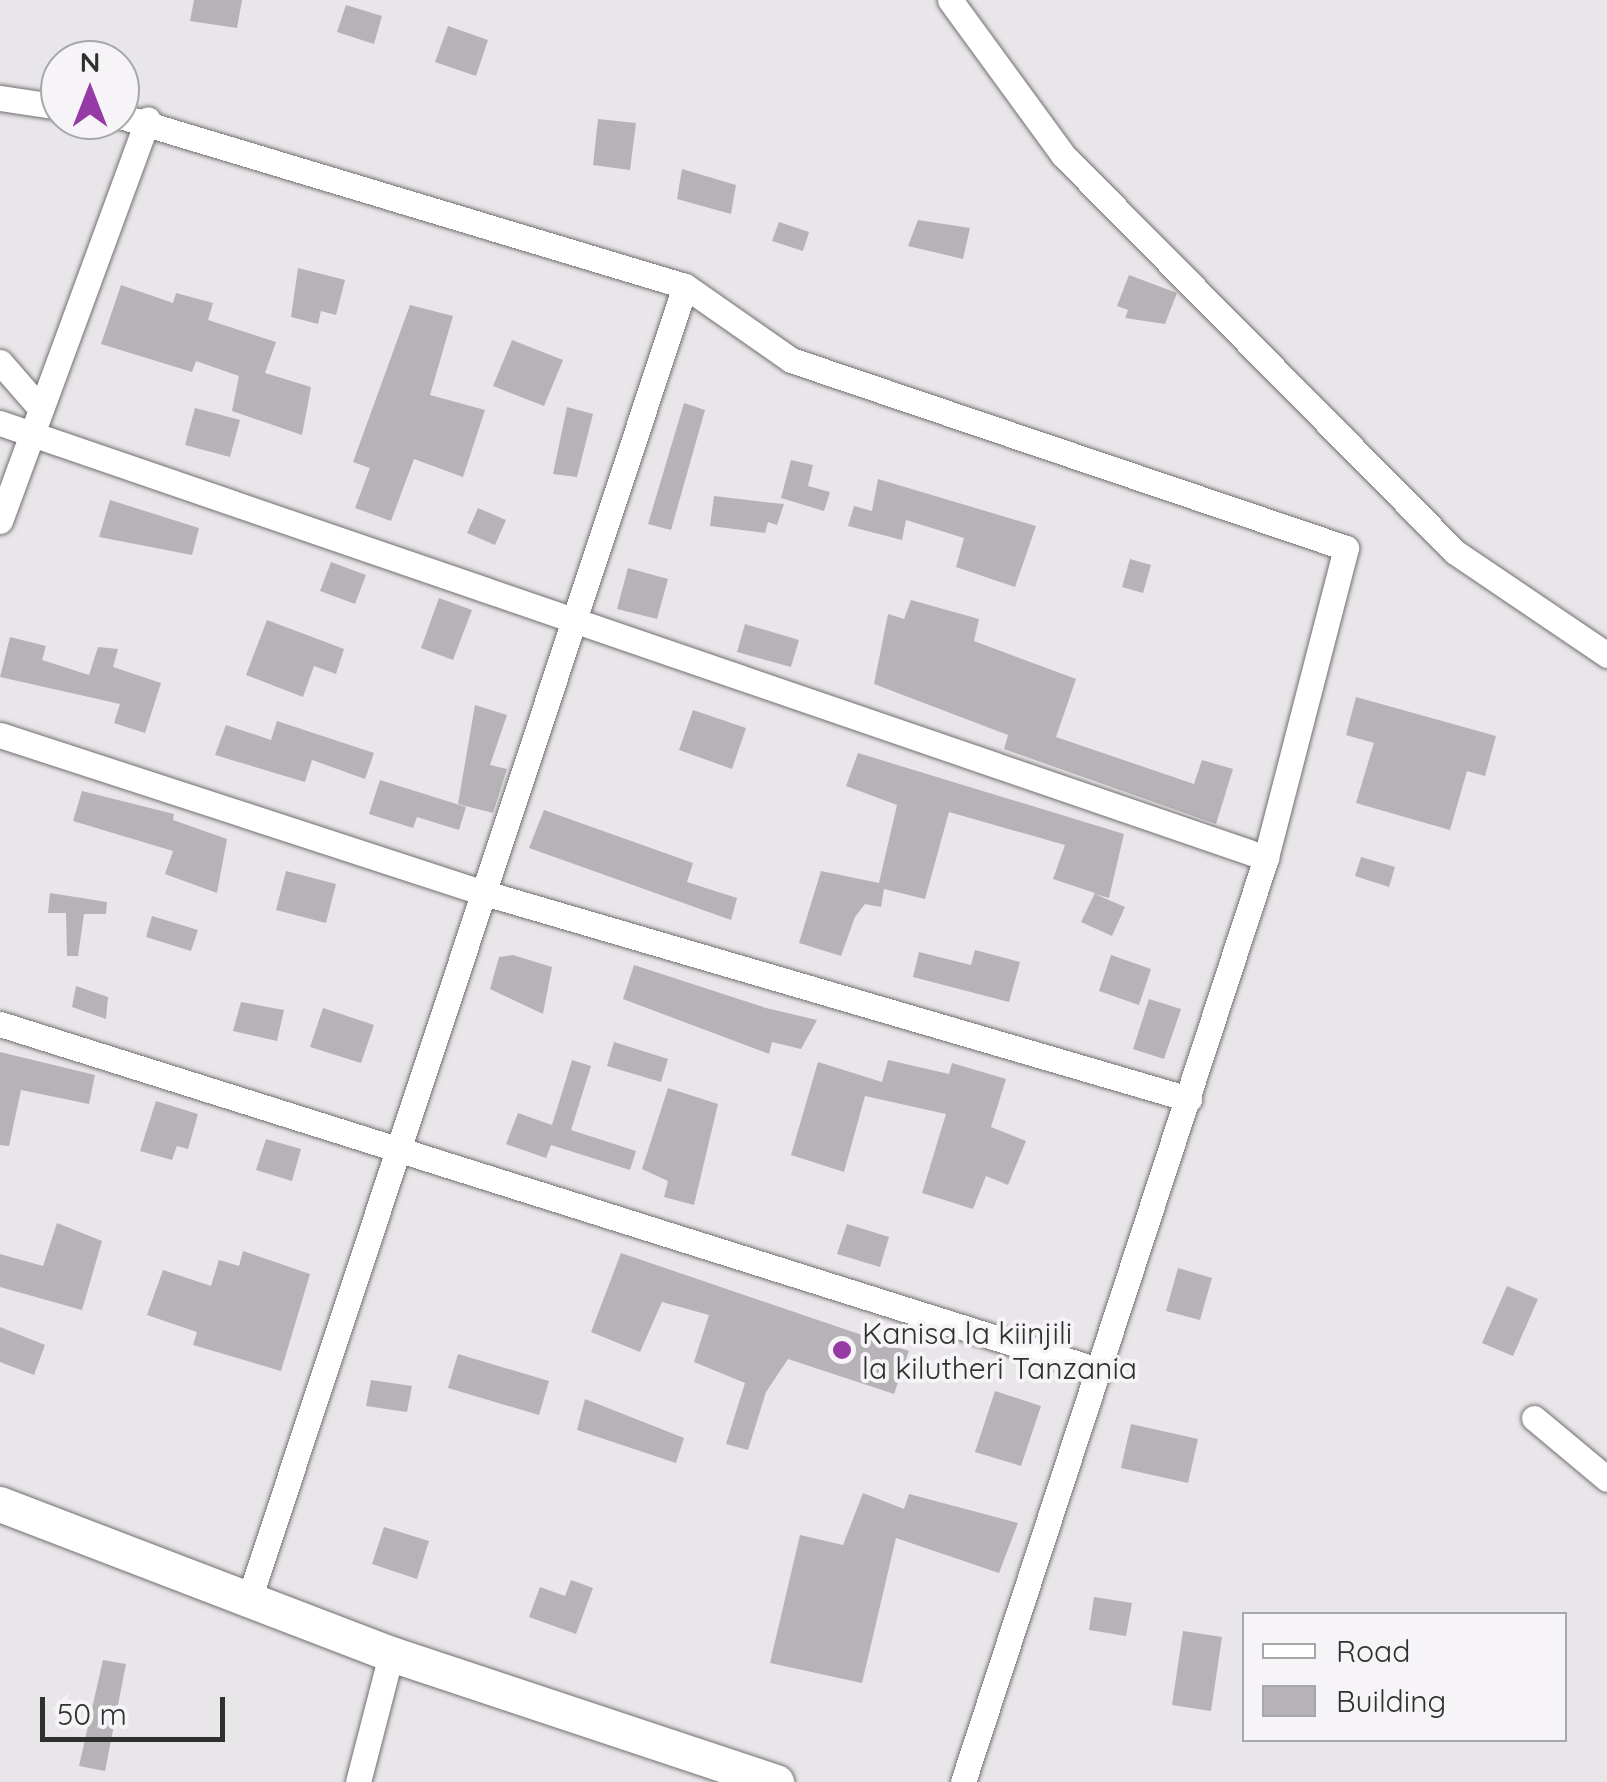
<!DOCTYPE html>
<html>
<head>
<meta charset="utf-8">
<style>
	body { margin:0 }
	#map { position:relative; width:1607px; height:1782px; overflow:hidden; background:#e9e6e9; font-family:Quicksand,sans-serif }
	div>[style] { position:absolute }
	[style*='--x'] { left:calc(var(--x)*1px); top:calc(var(--y)*1px); width:calc(var(--w)*1px); rotate:calc(var(--a)*1deg) }
	.building>* { inset:0; background:#b5b3b5 }
	.roads { filter:drop-shadow(0 0 2px #726f72) drop-shadow(0 0 2px #726f72) }
	.street>* { height:25px; margin:-12.5px; padding:0 12.5px; transform-origin:12.5px; border-radius:12.5px; background:#fff }
	.secondary>* { height:35px; margin:-17.5px; padding:0 17.5px; transform-origin:17.5px; border-radius:17.5px; background:#fff }
	.dots>* { width:28px; height:28px; translate:-50% -50%; box-sizing:border-box; border:5px solid #f6f4f7; border-radius:50% }
	span { translate:-50% -50%; white-space:nowrap; text-align:center; line-height:1.15; -webkit-text-stroke:8px #f6f4f7; paint-order:stroke }
	.poi-label { font-size:30px; color:#313031 }
	.left { translate:0 -50%; text-align:left }
	.legend { position:absolute; left:1242px; top:1612px; width:325px; height:130px; box-sizing:border-box; background:#f6f4f7; border:2px solid #a7a6a8; margin:0; padding:12px 18px; list-style:none; font-size:30px; color:#313031 }
	.legend li { display:flex; align-items:center; gap:20px; height:50px }
	.legend b { width:50px; border:2px solid #a7a6a8 }
	.north { position:absolute; left:40px; top:40px; width:100px; height:100px; box-sizing:border-box; background:#f6f4f7; border:2px solid #a7a6a8; border-radius:50%; rotate:0deg; font-size:28px; font-weight:700; line-height:40px; text-align:center; color:#313031 }
	.north::after { content:''; display:block; margin:auto; width:35px; height:45px; background:#963ba6; clip-path:polygon(50% 0,100% 100%,50% 72%,0 100%) }
	.scale { position:absolute; left:40px; top:1697px; width:185px; height:45px; box-sizing:border-box; border:5px solid #313031; border-top:0; padding-left:12px; font-size:30px; line-height:35px; white-space:nowrap; color:#313031; -webkit-text-stroke:8px #f6f4f7; paint-order:stroke }
</style>
</head>
<body>
<div id="map">
	<div class="building">
		<div style="clip-path:polygon(194px 0,242px 0,237px 28px,190px 21px)"></div>
		<div style="clip-path:polygon(346px 5px,382px 16px,374px 44px,337px 32px)"></div>
		<div style="clip-path:polygon(448px 26px,488px 40px,476px 76px,435px 62px)"></div>
		<div style="clip-path:polygon(598px 119px,636px 123px,630px 170px,593px 165px)"></div>
		<div style="clip-path:polygon(682px 169px,736px 185px,731px 214px,677px 199px)"></div>
		<div style="clip-path:polygon(918px 220px,970px 228px,963px 259px,908px 246px)"></div>
		<div style="clip-path:polygon(779px 222px,809px 232px,803px 251px,772px 241px)"></div>
		<div style="clip-path:polygon(298px 268px,345px 280px,336px 315px,321px 311px,318px 324px,291px 317px)"></div>
		<div style="clip-path:polygon(1129px 275px,1177px 293px,1165px 324px,1125px 318px,1128px 310px,1117px 306px)"></div>
		<div style="clip-path:polygon(121px 285px,173px 303px,176px 293px,213px 303px,208px 320px,276px 342px,265px 373px,311px 387px,302px 435px,232px 411px,239px 376px,196px 361px,192px 372px,101px 344px)"></div>
		<div style="clip-path:polygon(410px 305px,453px 316px,430px 395px,485px 410px,463px 477px,414px 459px,391px 521px,355px 508px,370px 468px,353px 462px)"></div>
		<div style="clip-path:polygon(512px 340px,563px 360px,544px 406px,493px 386px)"></div>
		<div style="clip-path:polygon(684px 403px,705px 410px,671px 530px,648px 524px)"></div>
		<div style="clip-path:polygon(567px 407px,593px 414px,577px 477px,553px 474px)"></div>
		<div style="clip-path:polygon(195px 408px,240px 420px,230px 457px,185px 445px)"></div>
		<div style="clip-path:polygon(791px 460px,813px 465px,808px 486px,830px 492px,824px 511px,781px 498px)"></div>
		<div style="clip-path:polygon(878px 479px,1036px 526px,1015px 587px,956px 567px,964px 538px,906px 520px,902px 540px,848px 526px,854px 506px,872px 511px)"></div>
		<div style="clip-path:polygon(714px 496px,773px 503px,784px 504px,777px 525px,768px 522px,765px 533px,710px 526px)"></div>
		<div style="clip-path:polygon(110px 500px,199px 528px,192px 555px,99px 537px)"></div>
		<div style="clip-path:polygon(478px 508px,506px 520px,495px 545px,467px 533px)"></div>
		<div style="clip-path:polygon(1130px 559px,1151px 565px,1143px 593px,1122px 587px)"></div>
		<div style="clip-path:polygon(331px 562px,366px 575px,355px 604px,320px 591px)"></div>
		<div style="clip-path:polygon(628px 568px,668px 579px,657px 619px,617px 609px)"></div>
		<div style="clip-path:polygon(439px 598px,472px 610px,453px 660px,421px 648px)"></div>
		<div style="clip-path:polygon(911px 600px,979px 619px,974px 641px,1076px 679px,1056px 737px,1194px 784px,1202px 760px,1233px 769px,1216px 824px,1004px 749px,1008px 735px,874px 684px,888px 614px,904px 619px)"></div>
		<div style="clip-path:polygon(267px 620px,344px 649px,336px 674px,314px 666px,303px 697px,246px 675px)"></div>
		<div style="clip-path:polygon(745px 624px,799px 640px,791px 667px,737px 652px)"></div>
		<div style="clip-path:polygon(10px 637px,46px 646px,42px 660px,89px 675px,98px 647px,118px 649px,113px 667px,161px 683px,145px 733px,114px 723px,120px 704px,0 677px)"></div>
		<div style="clip-path:polygon(1356px 697px,1496px 736px,1485px 776px,1467px 771px,1450px 830px,1356px 803px,1374px 743px,1346px 735px)"></div>
		<div style="clip-path:polygon(475px 705px,507px 715px,490px 765px,507px 769px,493px 813px,458px 804px)"></div>
		<div style="clip-path:polygon(693px 710px,746px 728px,732px 769px,679px 750px)"></div>
		<div style="clip-path:polygon(277px 721px,374px 753px,365px 779px,312px 760px,305px 782px,215px 755px,226px 725px,271px 740px)"></div>
		<div style="clip-path:polygon(858px 753px,1124px 834px,1109px 898px,1095px 894px,1125px 907px,1112px 936px,1081px 922px,1095px 893px,1053px 879px,1065px 845px,949px 812px,925px 899px,884px 889px,881px 907px,865px 904px,855px 917px,841px 956px,799px 943px,821px 871px,879px 883px,897px 805px,846px 786px)"></div>
		<div style="clip-path:polygon(380px 780px,466px 807px,459px 830px,417px 817px,413px 828px,369px 814px)"></div>
		<div style="clip-path:polygon(82px 791px,174px 814px,173px 820px,227px 839px,217px 893px,165px 874px,173px 851px,73px 821px)"></div>
		<div style="clip-path:polygon(544px 810px,693px 863px,687px 882px,737px 898px,731px 920px,529px 848px)"></div>
		<div style="clip-path:polygon(1361px 857px,1395px 867px,1389px 887px,1355px 876px)"></div>
		<div style="clip-path:polygon(286px 871px,336px 884px,326px 923px,276px 910px)"></div>
		<div style="clip-path:polygon(50px 893px,107px 902px,106px 914px,84px 914px,78px 956px,67px 956px,66px 913px,48px 913px)"></div>
		<div style="clip-path:polygon(152px 916px,198px 930px,191px 951px,146px 937px)"></div>
		<div style="clip-path:polygon(975px 950px,1020px 962px,1009px 1002px,913px 977px,919px 952px,971px 965px)"></div>
		<div style="clip-path:polygon(513px 955px,552px 967px,543px 1014px,490px 989px,499px 957px)"></div>
		<div style="clip-path:polygon(1111px 955px,1151px 969px,1139px 1005px,1099px 991px)"></div>
		<div style="clip-path:polygon(634px 965px,766px 1008px,817px 1020px,801px 1049px,772px 1042px,769px 1054px,623px 999px)"></div>
		<div style="clip-path:polygon(76px 986px,108px 997px,106px 1019px,72px 1007px)"></div>
		<div style="clip-path:polygon(1149px 999px,1181px 1009px,1164px 1059px,1133px 1049px)"></div>
		<div style="clip-path:polygon(241px 1002px,284px 1010px,277px 1041px,233px 1031px)"></div>
		<div style="clip-path:polygon(323px 1008px,374px 1025px,361px 1063px,310px 1047px)"></div>
		<div style="clip-path:polygon(614px 1042px,668px 1059px,661px 1082px,607px 1066px)"></div>
		<div style="clip-path:polygon(0 1052px,95px 1075px,89px 1104px,21px 1090px,9px 1146px,0 1145px)"></div>
		<div style="clip-path:polygon(572px 1060px,591px 1066px,571px 1130px,636px 1151px,630px 1170px,551px 1145px,546px 1158px,506px 1144px,518px 1113px,552px 1125px)"></div>
		<div style="clip-path:polygon(888px 1060px,949px 1074px,952px 1063px,1006px 1079px,991px 1127px,1026px 1141px,1008px 1185px,986px 1176px,973px 1209px,922px 1193px,946px 1114px,865px 1096px,844px 1172px,791px 1155px,818px 1062px,882px 1082px)"></div>
		<div style="clip-path:polygon(668px 1088px,718px 1104px,694px 1205px,664px 1197px,668px 1181px,642px 1169px)"></div>
		<div style="clip-path:polygon(156px 1101px,198px 1114px,188px 1149px,177px 1146px,172px 1160px,140px 1151px)"></div>
		<div style="clip-path:polygon(266px 1139px,301px 1149px,292px 1181px,256px 1170px)"></div>
		<div style="clip-path:polygon(57px 1223px,102px 1241px,82px 1310px,0 1287px,0 1254px,43px 1266px)"></div>
		<div style="clip-path:polygon(847px 1224px,889px 1237px,880px 1267px,837px 1254px)"></div>
		<div style="clip-path:polygon(243px 1251px,310px 1274px,281px 1371px,193px 1345px,197px 1332px,147px 1315px,163px 1270px,211px 1286px,219px 1260px,239px 1266px)"></div>
		<div style="clip-path:polygon(621px 1253px,909px 1351px,894px 1394px,788px 1359px,766px 1392px,748px 1450px,726px 1444px,745px 1383px,694px 1362px,709px 1315px,662px 1302px,640px 1352px,591px 1332px)"></div>
		<div style="clip-path:polygon(1178px 1268px,1212px 1278px,1200px 1320px,1166px 1311px)"></div>
		<div style="clip-path:polygon(1507px 1286px,1538px 1299px,1513px 1356px,1482px 1343px)"></div>
		<div style="clip-path:polygon(0 1327px,45px 1345px,34px 1375px,0 1362px)"></div>
		<div style="clip-path:polygon(458px 1354px,549px 1381px,539px 1415px,448px 1388px)"></div>
		<div style="clip-path:polygon(371px 1380px,412px 1386px,407px 1412px,366px 1406px)"></div>
		<div style="clip-path:polygon(995px 1391px,1041px 1406px,1021px 1466px,975px 1452px)"></div>
		<div style="clip-path:polygon(585px 1399px,684px 1438px,676px 1463px,577px 1430px)"></div>
		<div style="clip-path:polygon(1131px 1424px,1198px 1439px,1188px 1483px,1121px 1468px)"></div>
		<div style="clip-path:polygon(863px 1493px,904px 1509px,909px 1494px,1018px 1523px,999px 1573px,896px 1538px,862px 1683px,770px 1663px,800px 1535px,843px 1545px)"></div>
		<div style="clip-path:polygon(384px 1527px,429px 1541px,417px 1579px,372px 1564px)"></div>
		<div style="clip-path:polygon(571px 1580px,593px 1588px,576px 1634px,529px 1617px,540px 1587px,565px 1596px)"></div>
		<div style="clip-path:polygon(1094px 1597px,1132px 1603px,1126px 1636px,1089px 1630px)"></div>
		<div style="clip-path:polygon(1183px 1631px,1222px 1637px,1211px 1711px,1172px 1705px)"></div>
		<div style="clip-path:polygon(103px 1660px,126px 1664px,105px 1771px,79px 1766px)"></div>
	</div>
	<div class="roads">
		<div class="street">
			<div style="--x:950;--y:0;--w:192;--a:53.9"></div>
			<div style="--x:1063;--y:155;--w:558;--a:45.36"></div>
			<div style="--x:1455;--y:552;--w:184;--a:34.1"></div>
			<div style="--x:0;--y:98;--w:61;--a:8.5"></div>
			<div style="--x:120;--y:116;--w:590;--a:16.75"></div>
			<div style="--x:685;--y:286;--w:129;--a:34.9"></div>
			<div style="--x:791;--y:360;--w:586;--a:18.71"></div>
			<div style="--x:1346;--y:548;--w:320;--a:104.5"></div>
			<div style="--x:1266;--y:858;--w:972;--a:108.16"></div>
			<div style="--x:0;--y:362;--w:62;--a:48.9"></div>
			<div style="--x:0;--y:423;--w:1339;--a:18.96"></div>
			<div style="--x:0;--y:521;--w:428;--a:-69.8"></div>
			<div style="--x:0;--y:735;--w:503;--a:18.07"></div>
			<div style="--x:478;--y:891;--w:741;--a:16.31"></div>
			<div style="--x:0;--y:1024;--w:1154;--a:17.49"></div>
			<div style="--x:1534;--y:1418;--w:95;--a:39.9"></div>
			<div style="--x:249;--y:1599;--w:1383;--a:-71.63"></div>
			<div style="--x:358;--y:1782;--w:132;--a:-75.5"></div>
		</div>
		<div class="secondary">
			<div style="--x:0;--y:1504;--w:419;--a:21"></div>
			<div style="--x:391;--y:1654;--w:406;--a:18.4"></div>
		</div>
	</div>
	<div class="dots">
		<div style="left:842px;top:1350px;background:#963ba6"></div>
	</div>
	<div class="poi-label">
		<span class="left" style="left:862px;top:1350px">Kanisa la kiinjili<br>la kilutheri Tanzania</span>
	</div>
	<ul class="legend">
	<li><b style="height:12px;background:#fff"></b>Road</li>
	<li><b style="height:28px;background:#b5b3b5"></b>Building</li>
	</ul>
	<div class="north">N</div>
	<div class="scale">50 m</div>
</div>
</body>
</html>
